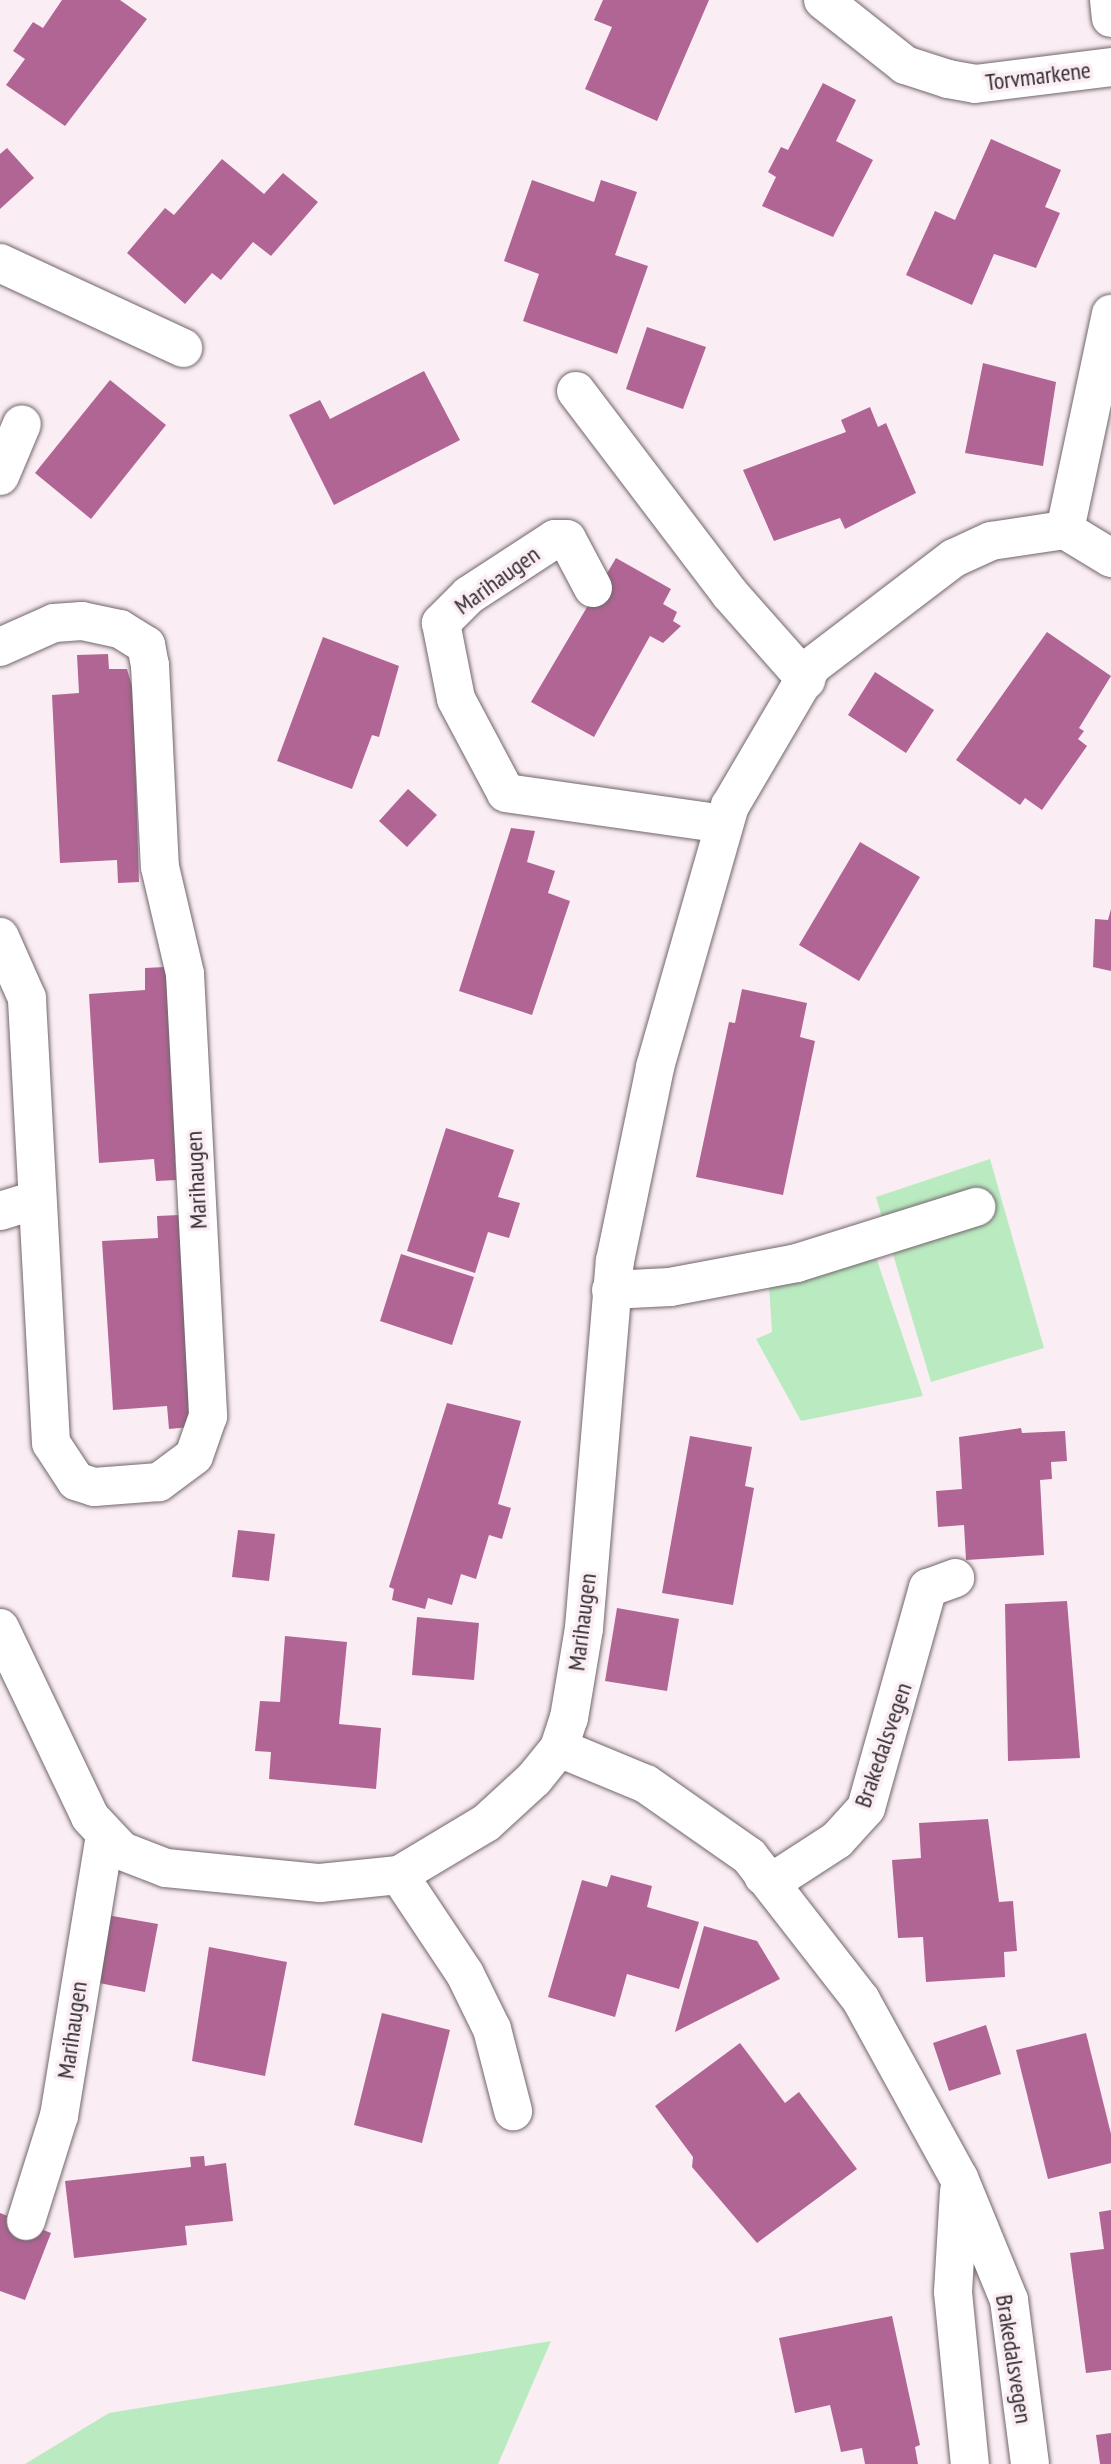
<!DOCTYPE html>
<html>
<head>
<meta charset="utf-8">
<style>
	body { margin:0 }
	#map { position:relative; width:1111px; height:2464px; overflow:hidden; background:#faedf4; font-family:"PT Sans Narrow",sans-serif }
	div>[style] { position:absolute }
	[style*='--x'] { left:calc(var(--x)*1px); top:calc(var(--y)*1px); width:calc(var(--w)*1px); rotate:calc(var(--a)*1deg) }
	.green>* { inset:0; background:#baebc0 }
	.building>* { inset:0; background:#b16594 }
	.roads { filter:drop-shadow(0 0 2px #71666c) drop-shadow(0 0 2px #71666c) }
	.minor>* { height:38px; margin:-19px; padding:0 19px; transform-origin:19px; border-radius:19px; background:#fff }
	span { translate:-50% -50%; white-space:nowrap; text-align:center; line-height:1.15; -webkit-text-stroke:7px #faedf4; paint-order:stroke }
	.street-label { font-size:24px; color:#312c2f }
</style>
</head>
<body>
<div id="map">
	<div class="green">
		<div style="clip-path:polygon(990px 1159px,1044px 1348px,931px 1382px,876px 1197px)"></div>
		<div style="clip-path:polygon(864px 1222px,923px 1396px,801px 1421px,756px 1339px,772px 1332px,767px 1254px)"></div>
		<div style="clip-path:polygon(551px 2341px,498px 2464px,25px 2464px,109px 2413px)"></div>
	</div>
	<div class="building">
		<div style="clip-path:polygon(62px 0,120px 0,147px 19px,65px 126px,6px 85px,25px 59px,13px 51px,33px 22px,43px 28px)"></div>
		<div style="clip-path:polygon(603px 0,709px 0,657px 121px,585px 89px,612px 27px,594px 20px)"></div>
		<div style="clip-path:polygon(823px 83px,856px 100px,836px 141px,873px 160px,833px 237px,762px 206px,776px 177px,768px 172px,781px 147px,788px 150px)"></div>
		<div style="clip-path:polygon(991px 139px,1061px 170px,1045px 207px,1060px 213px,1036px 268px,994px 254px,972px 305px,906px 275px,935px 211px,955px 220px)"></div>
		<div style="clip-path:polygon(7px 148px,34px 178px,0 209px,0 154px)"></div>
		<div style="clip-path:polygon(222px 159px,264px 194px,283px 173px,318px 202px,271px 256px,253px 242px,221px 280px,212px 273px,185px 304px,127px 253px,165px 208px,174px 215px)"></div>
		<div style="clip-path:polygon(532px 180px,594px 202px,601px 180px,637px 192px,615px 255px,648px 266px,617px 354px,523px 321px,539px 274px,504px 261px)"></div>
		<div style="clip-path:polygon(647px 327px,706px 347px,683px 409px,626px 389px)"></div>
		<div style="clip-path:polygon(983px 363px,1056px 382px,1043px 466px,965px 453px)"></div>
		<div style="clip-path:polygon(424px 371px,460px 440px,334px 505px,289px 415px,320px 400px,330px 419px)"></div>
		<div style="clip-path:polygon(110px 380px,166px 425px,91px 519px,35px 473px)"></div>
		<div style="clip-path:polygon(870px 407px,878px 427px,886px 423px,916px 493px,845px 529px,840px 518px,774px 541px,743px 470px,846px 432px,841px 420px)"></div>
		<div style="clip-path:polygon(616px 558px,671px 589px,663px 604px,677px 612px,673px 621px,681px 626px,663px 643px,650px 636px,594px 737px,531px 702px)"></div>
		<div style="clip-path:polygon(1047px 632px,1111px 676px,1079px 728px,1084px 731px,1078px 739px,1087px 746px,1042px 810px,1025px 798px,1020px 805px,956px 760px)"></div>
		<div style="clip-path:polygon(323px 637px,399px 666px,379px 737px,372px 735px,352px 789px,277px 761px)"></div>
		<div style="clip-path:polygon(108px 654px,109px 669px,127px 669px,133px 690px,139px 882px,118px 883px,117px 860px,60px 863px,52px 695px,79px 693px,77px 655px)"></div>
		<div style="clip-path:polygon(875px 672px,934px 710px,906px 753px,848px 715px)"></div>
		<div style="clip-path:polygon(408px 789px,437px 815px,407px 847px,379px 821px)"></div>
		<div style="clip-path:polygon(511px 828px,535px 831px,527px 862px,555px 871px,548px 893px,570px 901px,532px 1015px,459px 991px)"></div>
		<div style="clip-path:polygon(860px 842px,920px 877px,859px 981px,799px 945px)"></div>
		<div style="clip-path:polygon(1111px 909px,1111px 971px,1093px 967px,1095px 919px,1108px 920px)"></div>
		<div style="clip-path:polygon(165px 967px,181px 1157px,175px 1158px,176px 1180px,156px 1181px,154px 1159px,99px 1163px,89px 994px,145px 990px,145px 968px)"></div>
		<div style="clip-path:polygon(742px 989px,807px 1003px,800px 1037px,815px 1041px,783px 1195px,696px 1177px,729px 1022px,735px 1023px)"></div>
		<div style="clip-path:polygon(446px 1128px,514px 1150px,498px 1197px,520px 1203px,509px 1238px,488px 1232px,475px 1273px,407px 1251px)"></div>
		<div style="clip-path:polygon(180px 1215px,194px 1405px,188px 1406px,190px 1427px,169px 1429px,167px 1406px,113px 1410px,102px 1241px,158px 1238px,157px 1216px)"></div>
		<div style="clip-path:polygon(401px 1254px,474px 1277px,452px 1345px,380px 1321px)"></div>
		<div style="clip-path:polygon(447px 1403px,521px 1421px,498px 1504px,511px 1508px,502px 1539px,489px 1535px,476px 1579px,461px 1574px,452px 1605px,428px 1598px,425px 1609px,392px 1600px,394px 1589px,389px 1587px)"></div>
		<div style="clip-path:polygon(1021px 1428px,1022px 1433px,1065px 1431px,1067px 1461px,1051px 1462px,1052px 1479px,1040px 1480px,1044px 1555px,966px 1560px,964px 1525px,938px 1527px,936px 1491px,962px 1489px,959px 1437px)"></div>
		<div style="clip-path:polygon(690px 1436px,752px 1447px,745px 1486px,754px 1488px,733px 1605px,662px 1593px)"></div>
		<div style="clip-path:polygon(238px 1530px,275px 1534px,269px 1581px,232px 1577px)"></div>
		<div style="clip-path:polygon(1067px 1601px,1080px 1758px,1008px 1761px,1005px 1604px)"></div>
		<div style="clip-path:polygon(617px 1608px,679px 1619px,667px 1691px,605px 1681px)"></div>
		<div style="clip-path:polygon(417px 1617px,479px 1623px,474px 1680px,412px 1675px)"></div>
		<div style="clip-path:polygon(285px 1636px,347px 1642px,339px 1724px,381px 1728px,376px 1789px,269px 1779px,271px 1752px,255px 1751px,260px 1701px,280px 1702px)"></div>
		<div style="clip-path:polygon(988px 1819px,999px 1902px,1013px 1901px,1017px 1951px,1004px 1952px,1005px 1977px,926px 1982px,923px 1937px,898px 1938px,892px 1860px,921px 1858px,919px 1823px)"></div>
		<div style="clip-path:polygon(611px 1875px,652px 1886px,647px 1907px,699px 1922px,679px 1989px,627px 1974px,615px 2017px,548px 1997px,582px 1880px,607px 1887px)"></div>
		<div style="clip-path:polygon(101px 1914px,158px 1924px,145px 1992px,89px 1981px)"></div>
		<div style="clip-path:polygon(704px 1926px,757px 1941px,780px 1979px,675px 2032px)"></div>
		<div style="clip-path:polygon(209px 1947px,287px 1962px,265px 2076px,192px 2061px)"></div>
		<div style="clip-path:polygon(382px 2013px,450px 2030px,422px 2143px,354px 2125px)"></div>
		<div style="clip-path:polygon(986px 2025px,1001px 2074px,949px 2091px,933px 2043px)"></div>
		<div style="clip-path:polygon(1086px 2033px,1111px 2134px,1111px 2163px,1048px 2179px,1016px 2050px)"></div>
		<div style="clip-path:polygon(740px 2043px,785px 2103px,799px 2092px,857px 2169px,757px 2243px,692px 2167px,693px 2157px,655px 2106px)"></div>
		<div style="clip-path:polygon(204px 2156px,205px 2166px,226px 2163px,233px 2221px,185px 2226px,187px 2245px,74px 2258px,65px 2181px,191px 2167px,190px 2157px)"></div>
		<div style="clip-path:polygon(1111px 2210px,1111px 2370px,1086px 2373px,1070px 2253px,1104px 2249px,1099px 2212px)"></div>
		<div style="clip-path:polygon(0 2213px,51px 2233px,25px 2300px,0 2291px)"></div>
		<div style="clip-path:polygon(892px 2316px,920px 2445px,915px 2447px,918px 2464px,865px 2464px,862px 2448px,841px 2452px,830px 2405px,795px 2413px,779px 2338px)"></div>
		<div style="clip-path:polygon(1111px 2433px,1111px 2464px,1100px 2464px,1096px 2435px)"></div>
	</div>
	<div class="roads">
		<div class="minor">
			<div style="--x:823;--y:0;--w:105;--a:38.4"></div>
			<div style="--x:905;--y:65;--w:45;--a:18"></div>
			<div style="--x:948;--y:79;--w:27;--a:10"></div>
			<div style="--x:975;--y:84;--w:137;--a:-7.1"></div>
			<div style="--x:1109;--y:0;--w:18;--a:84"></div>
			<div style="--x:0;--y:263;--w:202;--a:24.9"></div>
			<div style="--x:576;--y:391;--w:255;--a:52.8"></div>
			<div style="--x:730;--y:594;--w:115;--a:48.5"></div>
			<div style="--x:0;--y:476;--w:56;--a:-67.1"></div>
			<div style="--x:1065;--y:530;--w:221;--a:-78"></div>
			<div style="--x:593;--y:588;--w:55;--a:-118"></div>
			<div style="--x:567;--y:539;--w:12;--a:180"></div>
			<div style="--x:555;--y:539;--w:103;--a:146.9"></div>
			<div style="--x:469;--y:595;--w:40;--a:135"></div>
			<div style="--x:441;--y:623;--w:77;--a:78.8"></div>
			<div style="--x:456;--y:699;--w:106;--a:62"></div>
			<div style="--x:506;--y:793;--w:219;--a:8.1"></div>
			<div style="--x:0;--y:647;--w:59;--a:-24"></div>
			<div style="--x:54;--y:623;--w:28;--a:-4"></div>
			<div style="--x:82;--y:621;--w:39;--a:12"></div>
			<div style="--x:120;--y:629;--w:31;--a:32"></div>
			<div style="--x:146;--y:645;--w:20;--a:79"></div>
			<div style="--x:150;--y:665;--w:202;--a:87.2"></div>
			<div style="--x:160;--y:867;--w:110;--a:76.8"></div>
			<div style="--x:185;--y:974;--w:443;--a:87"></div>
			<div style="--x:208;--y:1416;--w:42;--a:109.3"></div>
			<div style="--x:194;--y:1456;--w:44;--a:143.4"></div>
			<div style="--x:159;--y:1482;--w:65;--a:175.6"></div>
			<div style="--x:94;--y:1487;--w:19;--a:-162"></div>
			<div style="--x:76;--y:1481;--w:45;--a:-123.3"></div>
			<div style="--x:51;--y:1443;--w:446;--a:-93.1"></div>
			<div style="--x:27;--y:998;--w:67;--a:-113.9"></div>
			<div style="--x:0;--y:1211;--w:38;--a:-17"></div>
			<div style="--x:611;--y:1290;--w:59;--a:-2.9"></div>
			<div style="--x:670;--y:1287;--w:129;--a:-10.7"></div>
			<div style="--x:797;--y:1263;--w:188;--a:-17.4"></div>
			<div style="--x:0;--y:1628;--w:209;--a:64.5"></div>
			<div style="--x:90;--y:1817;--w:47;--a:46.7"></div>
			<div style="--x:122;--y:1851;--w:47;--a:21.1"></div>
			<div style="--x:166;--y:1868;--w:155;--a:5.6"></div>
			<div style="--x:320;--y:1883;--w:79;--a:-5.8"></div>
			<div style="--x:399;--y:1875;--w:101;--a:-30.9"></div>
			<div style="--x:486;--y:1823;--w:65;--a:-42.5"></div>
			<div style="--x:534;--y:1779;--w:40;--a:-51"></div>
			<div style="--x:559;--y:1748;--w:32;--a:-72"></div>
			<div style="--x:569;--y:1718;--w:91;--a:-80.5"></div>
			<div style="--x:584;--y:1628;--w:368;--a:-85.2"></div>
			<div style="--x:615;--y:1261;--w:198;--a:-78.3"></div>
			<div style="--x:655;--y:1067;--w:272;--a:-74"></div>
			<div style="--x:730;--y:806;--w:162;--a:-59.6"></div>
			<div style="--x:812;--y:666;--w:178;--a:-37.3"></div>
			<div style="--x:954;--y:558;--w:41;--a:-24.7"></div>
			<div style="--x:991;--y:541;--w:75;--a:-8.5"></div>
			<div style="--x:1065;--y:530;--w:54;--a:31.3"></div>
			<div style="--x:559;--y:1748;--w:94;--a:22.5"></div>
			<div style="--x:646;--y:1784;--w:126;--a:35"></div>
			<div style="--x:749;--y:1856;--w:182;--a:52.1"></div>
			<div style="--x:861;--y:2000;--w:203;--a:61.2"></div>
			<div style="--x:959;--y:2178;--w:132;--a:67.7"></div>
			<div style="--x:1009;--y:2300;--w:165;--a:82.7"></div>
			<div style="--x:399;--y:1875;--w:119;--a:56.3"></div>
			<div style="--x:465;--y:1974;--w:61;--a:63.9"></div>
			<div style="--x:492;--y:2029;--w:85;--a:75.6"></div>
			<div style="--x:763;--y:1876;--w:17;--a:3"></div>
			<div style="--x:780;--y:1877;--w:68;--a:-33"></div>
			<div style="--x:837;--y:1840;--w:43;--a:-47.8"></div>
			<div style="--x:866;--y:1808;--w:229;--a:-74.3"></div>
			<div style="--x:928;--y:1588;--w:29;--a:-20"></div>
			<div style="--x:959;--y:2191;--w:101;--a:93.4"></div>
			<div style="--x:953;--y:2292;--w:173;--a:84.4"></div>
			<div style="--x:26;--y:2221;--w:110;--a:-72.6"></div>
			<div style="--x:59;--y:2116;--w:285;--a:-80.7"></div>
		</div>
	</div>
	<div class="street-label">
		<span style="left:1038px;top:76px;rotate:-7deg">Torvmarkene</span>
		<span style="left:497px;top:580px;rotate:-36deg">Marihaugen</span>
		<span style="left:196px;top:1180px;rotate:-93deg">Marihaugen</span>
		<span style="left:582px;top:1622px;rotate:-83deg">Marihaugen</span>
		<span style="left:883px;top:1745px;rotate:-71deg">Brakedalsvegen</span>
		<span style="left:72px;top:2030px;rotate:-82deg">Marihaugen</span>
		<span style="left:1014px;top:2359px;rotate:81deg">Brakedalsvegen</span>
	</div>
</div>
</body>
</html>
